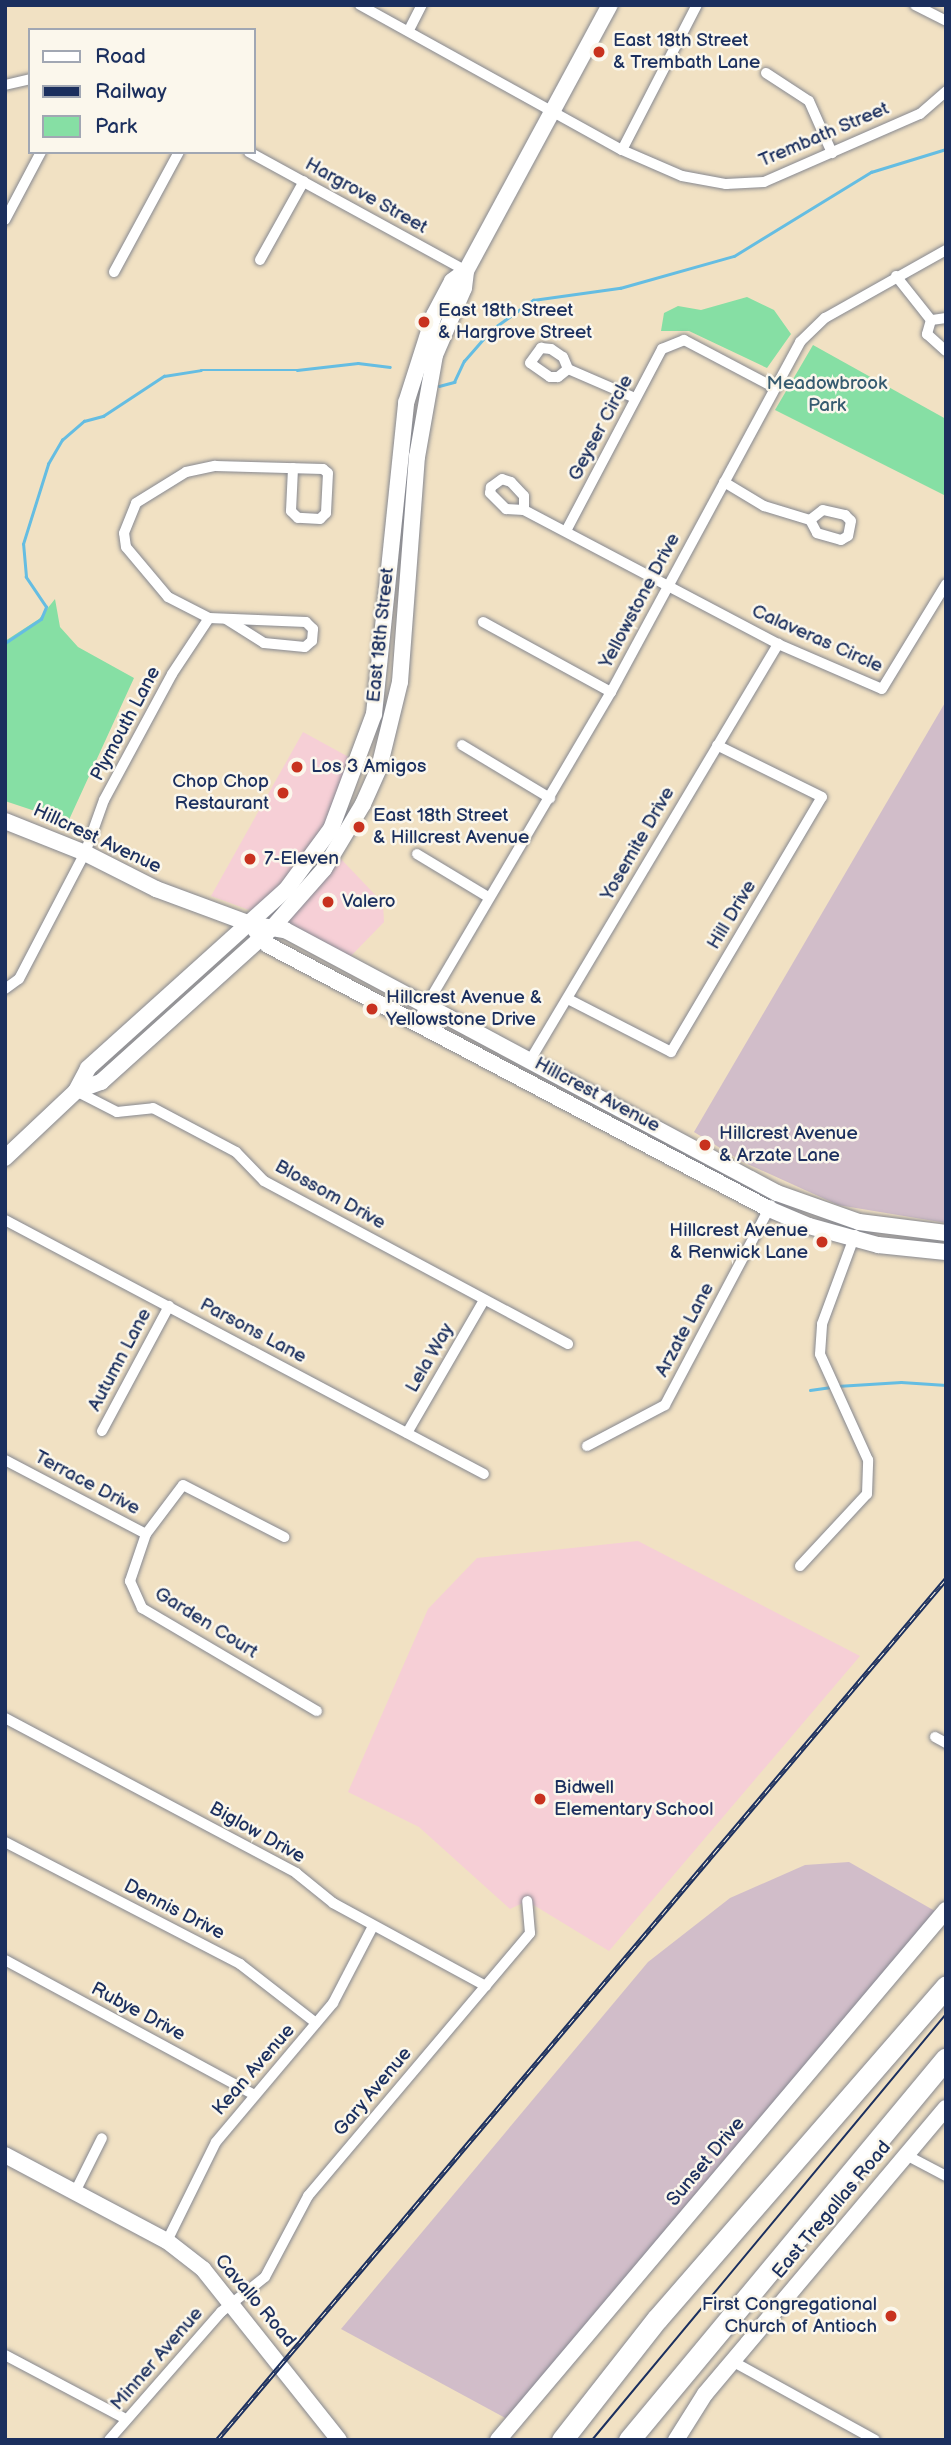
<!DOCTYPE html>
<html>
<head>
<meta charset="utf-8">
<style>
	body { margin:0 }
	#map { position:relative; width:951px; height:2445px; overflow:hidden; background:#f1e1c3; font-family:"Balsamiq Sans",sans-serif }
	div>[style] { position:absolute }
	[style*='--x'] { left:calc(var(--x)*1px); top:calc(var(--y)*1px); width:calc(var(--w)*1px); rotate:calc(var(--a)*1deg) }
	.built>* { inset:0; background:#f6cfd6 }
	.industrial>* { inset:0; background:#d1bdc9 }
	.green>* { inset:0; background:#86dfa4 }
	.stream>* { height:2.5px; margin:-1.25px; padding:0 1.25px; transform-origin:1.25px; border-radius:1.25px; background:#65bde2 }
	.roads { filter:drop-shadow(0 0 2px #868890) drop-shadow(0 0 2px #868890) }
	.street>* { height:10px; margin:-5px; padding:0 5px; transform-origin:5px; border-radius:5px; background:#fff }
	.secondary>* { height:16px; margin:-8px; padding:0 8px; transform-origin:8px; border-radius:8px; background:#fff }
	.highway>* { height:21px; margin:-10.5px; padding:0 10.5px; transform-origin:10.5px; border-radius:10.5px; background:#fff }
	.tram>* { height:2px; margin:-1px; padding:0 1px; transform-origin:1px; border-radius:1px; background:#1b2f5e }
	.rail>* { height:5px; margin-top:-2.5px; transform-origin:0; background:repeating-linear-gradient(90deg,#fbf7ec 0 8px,#1b2f5e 0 16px); box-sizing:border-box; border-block:2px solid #1b2f5e }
	.dots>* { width:19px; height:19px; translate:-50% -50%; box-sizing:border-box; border:4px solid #fbf7ec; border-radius:50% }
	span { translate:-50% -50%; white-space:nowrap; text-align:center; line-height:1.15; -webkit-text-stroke:5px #fbf7ec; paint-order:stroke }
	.poi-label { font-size:19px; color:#1b2f5e }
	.left { translate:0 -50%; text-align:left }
	.right { translate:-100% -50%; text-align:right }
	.street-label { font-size:19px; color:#1b2f5e }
	.park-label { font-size:19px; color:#365b70 }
	.frame { position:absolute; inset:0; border:7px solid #1b2f5e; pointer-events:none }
	.legend { position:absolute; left:28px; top:28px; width:228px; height:126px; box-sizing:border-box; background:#fbf7ec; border:2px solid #a1a7b3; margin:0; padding:9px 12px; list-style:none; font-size:21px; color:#1b2f5e }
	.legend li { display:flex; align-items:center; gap:14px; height:35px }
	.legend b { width:35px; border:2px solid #a1a7b3 }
</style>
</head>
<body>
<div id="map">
	<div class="built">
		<div style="clip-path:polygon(303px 732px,356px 761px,320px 837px,383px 903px,384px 922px,349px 958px,271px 918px,211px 896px)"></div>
		<div style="clip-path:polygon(638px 1541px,860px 1656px,609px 1951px,527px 1901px,510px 1909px,419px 1827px,348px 1792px,428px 1609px,477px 1558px)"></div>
	</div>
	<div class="industrial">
		<div style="clip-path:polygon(946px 701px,946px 1223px,838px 1205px,743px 1162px,694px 1132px)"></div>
		<div style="clip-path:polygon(849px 1862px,942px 1915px,513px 2422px,341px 2329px,648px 1962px,730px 1898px,805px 1865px)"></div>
	</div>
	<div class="green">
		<div style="clip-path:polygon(747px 297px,774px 310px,791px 334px,767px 368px,689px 331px,661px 331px,664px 313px,678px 306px,701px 310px)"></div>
		<div style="clip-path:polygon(813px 345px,946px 419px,946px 496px,775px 410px)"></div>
		<div style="clip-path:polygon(55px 599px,60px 627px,78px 647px,134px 678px,68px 822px,5px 801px,5px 641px,39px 619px)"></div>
	</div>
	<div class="stream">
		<div style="--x:439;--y:386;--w:16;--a:-15"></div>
		<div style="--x:454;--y:382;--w:23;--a:-65"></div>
		<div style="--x:464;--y:361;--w:41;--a:-48.9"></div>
		<div style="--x:491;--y:330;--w:52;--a:-35.5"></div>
		<div style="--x:533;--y:300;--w:88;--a:-7.9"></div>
		<div style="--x:620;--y:288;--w:118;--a:-15.7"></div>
		<div style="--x:734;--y:256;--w:161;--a:-31.5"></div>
		<div style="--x:871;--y:172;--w:78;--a:-17"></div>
		<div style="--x:5;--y:643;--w:43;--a:-33.7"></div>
		<div style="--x:41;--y:619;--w:13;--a:-67"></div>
		<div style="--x:46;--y:607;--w:36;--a:-124"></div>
		<div style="--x:26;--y:577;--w:33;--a:-95"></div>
		<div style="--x:23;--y:544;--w:84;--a:-72.6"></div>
		<div style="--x:48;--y:464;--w:28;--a:-60"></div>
		<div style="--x:62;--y:440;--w:29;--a:-41"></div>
		<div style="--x:84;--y:421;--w:20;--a:-15"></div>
		<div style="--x:103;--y:416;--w:73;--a:-33.3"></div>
		<div style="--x:164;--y:376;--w:37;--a:-9"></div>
		<div style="--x:201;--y:370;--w:96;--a:0"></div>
		<div style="--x:297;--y:370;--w:61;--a:-6.5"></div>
		<div style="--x:358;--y:363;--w:32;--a:7"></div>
		<div style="--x:837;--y:1386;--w:64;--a:-3.6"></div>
		<div style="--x:901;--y:1382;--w:45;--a:3.8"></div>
		<div style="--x:810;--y:1390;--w:21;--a:-8"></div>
	</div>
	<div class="roads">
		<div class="street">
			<div style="--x:360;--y:5;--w:299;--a:29"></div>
			<div style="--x:622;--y:150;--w:65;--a:23.4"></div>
			<div style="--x:682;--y:176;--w:45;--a:10.3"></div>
			<div style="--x:726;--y:184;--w:38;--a:-3"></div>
			<div style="--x:764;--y:182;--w:170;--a:-23.6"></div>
			<div style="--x:920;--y:114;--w:35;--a:-41"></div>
			<div style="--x:915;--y:5;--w:35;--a:27"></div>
			<div style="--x:409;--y:30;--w:28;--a:-63"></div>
			<div style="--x:766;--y:73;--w:51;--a:33.1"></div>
			<div style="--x:809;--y:101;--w:57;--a:66.1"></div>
			<div style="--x:5;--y:85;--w:26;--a:-13"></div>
			<div style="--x:622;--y:150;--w:163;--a:-62.7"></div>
			<div style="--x:249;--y:152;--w:247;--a:28.7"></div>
			<div style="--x:5;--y:220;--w:77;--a:-62.1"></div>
			<div style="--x:260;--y:260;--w:90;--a:-60.9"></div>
			<div style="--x:114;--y:272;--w:136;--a:-61.6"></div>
			<div style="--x:896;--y:276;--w:56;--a:51.5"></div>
			<div style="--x:946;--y:318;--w:15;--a:172"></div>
			<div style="--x:931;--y:320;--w:15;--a:106"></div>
			<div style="--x:927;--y:334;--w:25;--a:42"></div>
			<div style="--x:568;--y:369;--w:13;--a:141"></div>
			<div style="--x:558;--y:377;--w:8;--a:180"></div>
			<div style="--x:550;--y:377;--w:24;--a:-145"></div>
			<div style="--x:530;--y:363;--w:19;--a:-54"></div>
			<div style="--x:541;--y:348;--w:10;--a:6"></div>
			<div style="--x:551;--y:349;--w:14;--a:34"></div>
			<div style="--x:563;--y:357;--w:13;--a:67"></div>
			<div style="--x:568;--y:369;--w:73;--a:23.4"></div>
			<div style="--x:724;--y:482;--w:47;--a:31"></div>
			<div style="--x:764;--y:506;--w:48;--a:16.9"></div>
			<div style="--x:524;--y:510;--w:14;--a:-90"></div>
			<div style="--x:524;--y:496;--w:19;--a:-133"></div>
			<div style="--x:511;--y:482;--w:9;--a:-162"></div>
			<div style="--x:502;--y:479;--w:14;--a:144"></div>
			<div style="--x:491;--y:487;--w:6;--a:99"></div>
			<div style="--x:490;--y:493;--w:23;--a:45"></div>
			<div style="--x:506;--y:509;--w:18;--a:3"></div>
			<div style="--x:524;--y:510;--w:287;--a:27.8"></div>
			<div style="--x:778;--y:644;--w:113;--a:23.4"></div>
			<div style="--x:882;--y:689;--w:123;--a:-58.6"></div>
			<div style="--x:823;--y:510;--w:23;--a:13"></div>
			<div style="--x:845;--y:515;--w:8;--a:45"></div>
			<div style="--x:851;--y:521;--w:15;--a:101"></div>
			<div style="--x:848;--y:536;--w:8;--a:150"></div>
			<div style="--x:841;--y:540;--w:25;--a:-164"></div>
			<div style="--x:817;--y:533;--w:15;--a:-118"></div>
			<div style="--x:810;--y:520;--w:16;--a:-38"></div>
			<div style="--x:566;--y:531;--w:206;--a:-62.2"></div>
			<div style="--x:662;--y:349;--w:24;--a:-22"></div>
			<div style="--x:684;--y:340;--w:101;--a:27.8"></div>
			<div style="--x:226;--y:619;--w:45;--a:32.3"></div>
			<div style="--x:264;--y:643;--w:41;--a:5.6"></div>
			<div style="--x:305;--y:647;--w:9;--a:-41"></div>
			<div style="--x:312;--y:641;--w:12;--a:-85"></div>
			<div style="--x:313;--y:629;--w:10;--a:-135"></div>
			<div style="--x:306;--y:622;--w:97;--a:-177.6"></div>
			<div style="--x:209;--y:618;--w:46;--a:-152.9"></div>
			<div style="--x:168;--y:597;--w:65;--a:-130"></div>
			<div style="--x:126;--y:547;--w:14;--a:-98"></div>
			<div style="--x:124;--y:533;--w:32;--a:-68"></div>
			<div style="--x:136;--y:503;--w:59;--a:-31.8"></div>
			<div style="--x:186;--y:472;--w:30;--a:-12"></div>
			<div style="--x:215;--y:466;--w:108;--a:1.6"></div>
			<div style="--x:323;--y:469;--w:6;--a:39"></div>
			<div style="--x:328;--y:473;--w:40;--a:92.9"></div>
			<div style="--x:326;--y:513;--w:8;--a:135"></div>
			<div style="--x:320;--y:519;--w:22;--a:-177"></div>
			<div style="--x:298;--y:518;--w:10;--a:-135"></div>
			<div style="--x:291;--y:511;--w:43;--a:-87.3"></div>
			<div style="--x:483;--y:622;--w:146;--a:28.7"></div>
			<div style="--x:462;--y:745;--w:103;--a:31.1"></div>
			<div style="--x:417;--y:854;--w:83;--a:31.2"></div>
			<div style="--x:5;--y:989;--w:17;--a:-36"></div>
			<div style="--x:19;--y:979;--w:142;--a:-62.4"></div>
			<div style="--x:85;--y:853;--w:56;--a:-70.3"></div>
			<div style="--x:104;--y:800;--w:143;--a:-61.6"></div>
			<div style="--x:172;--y:674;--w:67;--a:-56.5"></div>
			<div style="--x:568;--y:999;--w:116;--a:27.2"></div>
			<div style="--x:671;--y:1052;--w:296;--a:-59.4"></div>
			<div style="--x:822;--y:797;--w:117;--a:-153.7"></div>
			<div style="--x:416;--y:1023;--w:384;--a:-59.5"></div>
			<div style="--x:611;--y:692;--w:398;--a:-61.6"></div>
			<div style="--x:800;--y:342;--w:35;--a:-44"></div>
			<div style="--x:825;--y:318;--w:139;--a:-29.3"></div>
			<div style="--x:529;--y:1062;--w:487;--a:-59.2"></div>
			<div style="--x:76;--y:1091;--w:46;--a:27.1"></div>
			<div style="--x:117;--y:1112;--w:36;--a:-6"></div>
			<div style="--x:153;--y:1108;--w:94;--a:27.9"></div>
			<div style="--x:236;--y:1152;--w:40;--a:46"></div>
			<div style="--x:264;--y:1181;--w:345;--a:28.2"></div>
			<div style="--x:5;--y:1220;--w:542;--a:27.94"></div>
			<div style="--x:102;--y:1431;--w:142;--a:-61.8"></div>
			<div style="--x:407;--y:1433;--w:154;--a:-59.9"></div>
			<div style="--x:587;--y:1446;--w:88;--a:-27.7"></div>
			<div style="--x:665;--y:1405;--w:226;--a:-62.1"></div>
			<div style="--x:5;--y:1460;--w:159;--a:27.7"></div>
			<div style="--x:146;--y:1534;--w:61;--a:-52.9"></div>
			<div style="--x:183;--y:1485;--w:114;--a:27.2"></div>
			<div style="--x:146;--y:1534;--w:50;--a:108.8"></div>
			<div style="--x:130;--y:1581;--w:30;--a:66"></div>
			<div style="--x:142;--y:1608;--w:203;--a:30.5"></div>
			<div style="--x:800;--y:1566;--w:98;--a:-47.1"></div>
			<div style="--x:867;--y:1494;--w:34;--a:-88"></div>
			<div style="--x:868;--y:1460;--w:116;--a:-114.4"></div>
			<div style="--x:820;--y:1354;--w:30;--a:-86"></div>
			<div style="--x:822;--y:1324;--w:95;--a:-69.7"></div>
			<div style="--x:5;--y:1718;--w:330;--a:28"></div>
			<div style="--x:296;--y:1873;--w:48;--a:39"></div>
			<div style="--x:333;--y:1903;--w:174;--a:28.5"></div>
			<div style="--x:935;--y:1737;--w:13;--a:29"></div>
			<div style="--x:5;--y:1842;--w:265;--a:27.4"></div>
			<div style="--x:240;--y:1964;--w:96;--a:37.8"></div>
			<div style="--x:5;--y:1960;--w:284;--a:28.4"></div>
			<div style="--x:906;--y:2155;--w:45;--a:27.7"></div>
			<div style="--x:75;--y:2192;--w:60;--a:-63.4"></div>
			<div style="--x:167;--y:2241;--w:110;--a:-63.7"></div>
			<div style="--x:216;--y:2142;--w:182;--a:-49.9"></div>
			<div style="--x:333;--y:2003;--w:87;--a:-62.5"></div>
			<div style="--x:5;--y:2355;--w:137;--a:27.9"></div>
			<div style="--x:732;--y:2361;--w:163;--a:28.9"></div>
			<div style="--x:109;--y:2440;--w:170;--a:-48.8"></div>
			<div style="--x:221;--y:2312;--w:56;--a:-38.5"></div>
			<div style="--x:265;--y:2277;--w:92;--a:-62"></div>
			<div style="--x:308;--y:2196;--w:344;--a:-49.8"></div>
			<div style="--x:530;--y:1933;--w:32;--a:-95"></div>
		</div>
		<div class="secondary">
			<div style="--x:5;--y:821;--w:86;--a:21.8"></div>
			<div style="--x:85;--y:853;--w:80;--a:26.9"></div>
			<div style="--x:156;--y:889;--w:100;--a:20.4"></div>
			<div style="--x:250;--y:924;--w:36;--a:10"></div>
			<div style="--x:285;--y:930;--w:558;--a:28.13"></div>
			<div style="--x:777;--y:1193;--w:87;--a:19.5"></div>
			<div style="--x:859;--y:1222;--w:88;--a:7.2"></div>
			<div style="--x:256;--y:931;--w:18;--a:49"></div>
			<div style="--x:268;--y:945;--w:566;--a:27.79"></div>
			<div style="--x:769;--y:1209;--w:43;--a:23"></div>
			<div style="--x:809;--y:1226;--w:72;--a:15.4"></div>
			<div style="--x:878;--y:1245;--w:68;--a:5.9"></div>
			<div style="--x:76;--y:1091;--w:27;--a:-20"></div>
			<div style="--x:101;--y:1082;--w:230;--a:-42"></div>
			<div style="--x:272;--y:928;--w:79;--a:-48.6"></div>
			<div style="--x:324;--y:869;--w:76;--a:-59"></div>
			<div style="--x:363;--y:804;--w:39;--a:-66"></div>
			<div style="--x:379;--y:768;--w:89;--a:-76.3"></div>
			<div style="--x:400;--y:682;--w:226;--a:-85.7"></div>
			<div style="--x:417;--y:457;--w:104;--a:-80"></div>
			<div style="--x:435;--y:355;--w:73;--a:-66.6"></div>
			<div style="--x:464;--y:288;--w:17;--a:-83"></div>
			<div style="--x:466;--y:271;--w:302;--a:-61.6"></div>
			<div style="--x:5;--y:1158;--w:98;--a:-43.3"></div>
			<div style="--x:76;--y:1091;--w:26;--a:-62"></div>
			<div style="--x:88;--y:1068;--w:266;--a:-42"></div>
			<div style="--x:286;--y:890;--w:76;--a:-53.6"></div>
			<div style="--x:331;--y:829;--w:123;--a:-69.5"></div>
			<div style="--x:374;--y:714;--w:313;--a:-84.1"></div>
			<div style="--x:406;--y:403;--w:92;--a:-72.3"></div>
			<div style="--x:434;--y:315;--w:38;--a:-62"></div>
			<div style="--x:452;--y:281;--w:17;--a:-36"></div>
			<div style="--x:5;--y:2155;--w:183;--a:28"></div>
			<div style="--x:167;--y:2241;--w:46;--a:37.9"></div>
			<div style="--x:203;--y:2269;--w:218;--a:51.5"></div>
			<div style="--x:498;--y:2440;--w:694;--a:-49.79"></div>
			<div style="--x:676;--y:2440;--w:54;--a:-57.8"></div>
			<div style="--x:705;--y:2394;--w:374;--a:-49.9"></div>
		</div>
		<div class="highway">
			<div style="--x:562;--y:2440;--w:154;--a:-51.9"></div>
			<div style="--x:657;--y:2319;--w:441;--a:-49"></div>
			<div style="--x:629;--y:2440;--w:496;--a:-50.3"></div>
		</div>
	</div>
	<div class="tram">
		<div style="--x:592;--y:2440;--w:554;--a:-50.27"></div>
	</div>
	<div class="rail">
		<div style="--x:217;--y:2440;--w:1128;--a:-49.75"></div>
	</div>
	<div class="dots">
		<div style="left:599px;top:52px;background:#c8321e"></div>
		<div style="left:424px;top:322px;background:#c8321e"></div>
		<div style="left:297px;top:767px;background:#c8321e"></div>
		<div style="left:283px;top:793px;background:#c8321e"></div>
		<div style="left:359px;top:827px;background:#c8321e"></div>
		<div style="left:250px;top:859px;background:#c8321e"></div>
		<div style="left:328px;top:902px;background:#c8321e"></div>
		<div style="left:372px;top:1009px;background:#c8321e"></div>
		<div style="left:705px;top:1145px;background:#c8321e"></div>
		<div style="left:822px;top:1242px;background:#c8321e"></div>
		<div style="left:540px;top:1799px;background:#c8321e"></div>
		<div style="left:891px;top:2316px;background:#c8321e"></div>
	</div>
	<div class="poi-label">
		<span class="left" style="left:613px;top:52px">East 18th Street<br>&amp; Trembath Lane</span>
		<span class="left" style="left:438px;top:322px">East 18th Street<br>&amp; Hargrove Street</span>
		<span class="left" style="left:311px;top:767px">Los 3 Amigos</span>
		<span class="right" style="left:269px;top:793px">Chop Chop<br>Restaurant</span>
		<span class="left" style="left:373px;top:827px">East 18th Street<br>&amp; Hillcrest Avenue</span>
		<span class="left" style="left:264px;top:859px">7-Eleven</span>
		<span class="left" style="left:342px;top:902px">Valero</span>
		<span class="left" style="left:386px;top:1009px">Hillcrest Avenue &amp;<br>Yellowstone Drive</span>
		<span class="left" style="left:719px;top:1145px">Hillcrest Avenue<br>&amp; Arzate Lane</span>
		<span class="right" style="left:808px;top:1242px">Hillcrest Avenue<br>&amp; Renwick Lane</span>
		<span class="left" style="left:554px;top:1799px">Bidwell<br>Elementary School</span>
		<span class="right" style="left:877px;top:2316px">First Congregational<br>Church of Antioch</span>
	</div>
	<div class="street-label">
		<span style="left:824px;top:135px;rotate:-23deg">Trembath Street</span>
		<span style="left:366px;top:196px;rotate:29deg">Hargrove Street</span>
		<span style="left:601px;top:428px;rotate:-62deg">Geyser Circle</span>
		<span style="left:640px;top:601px;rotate:-62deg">Yellowstone Drive</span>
		<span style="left:381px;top:635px;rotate:-84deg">East 18th Street</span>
		<span style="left:817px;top:639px;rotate:24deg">Calaveras Circle</span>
		<span style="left:126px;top:724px;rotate:-62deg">Plymouth Lane</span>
		<span style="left:97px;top:839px;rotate:25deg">Hillcrest Avenue</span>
		<span style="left:638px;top:844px;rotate:-60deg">Yosemite Drive</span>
		<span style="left:732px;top:915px;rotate:-59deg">Hill Drive</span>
		<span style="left:597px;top:1095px;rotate:28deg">Hillcrest Avenue</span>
		<span style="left:330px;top:1195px;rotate:29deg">Blossom Drive</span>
		<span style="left:685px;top:1330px;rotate:-62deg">Arzate Lane</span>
		<span style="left:253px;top:1331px;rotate:28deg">Parsons Lane</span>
		<span style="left:430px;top:1358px;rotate:-60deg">Lela Way</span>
		<span style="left:120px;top:1360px;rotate:-62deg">Autumn Lane</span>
		<span style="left:87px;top:1483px;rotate:28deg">Terrace Drive</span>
		<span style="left:206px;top:1623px;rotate:32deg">Garden Court</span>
		<span style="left:257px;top:1833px;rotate:29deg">Biglow Drive</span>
		<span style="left:174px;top:1910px;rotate:27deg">Dennis Drive</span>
		<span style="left:138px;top:2012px;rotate:28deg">Rubye Drive</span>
		<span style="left:254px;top:2070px;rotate:-49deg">Kean Avenue</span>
		<span style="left:373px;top:2092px;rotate:-50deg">Gary Avenue</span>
		<span style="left:706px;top:2162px;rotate:-50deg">Sunset Drive</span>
		<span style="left:832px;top:2210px;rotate:-50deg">East Tregallas Road</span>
		<span style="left:255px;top:2301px;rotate:50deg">Cavallo Road</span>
		<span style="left:157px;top:2359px;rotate:-49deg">Minner Avenue</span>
	</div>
	<div class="park-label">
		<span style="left:827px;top:395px">Meadowbrook<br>Park</span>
	</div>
	<div class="frame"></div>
	<ul class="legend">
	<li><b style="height:9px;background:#fff"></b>Road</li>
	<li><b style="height:9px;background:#1b2f5e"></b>Railway</li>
	<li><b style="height:19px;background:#86dfa4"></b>Park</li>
	</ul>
</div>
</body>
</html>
